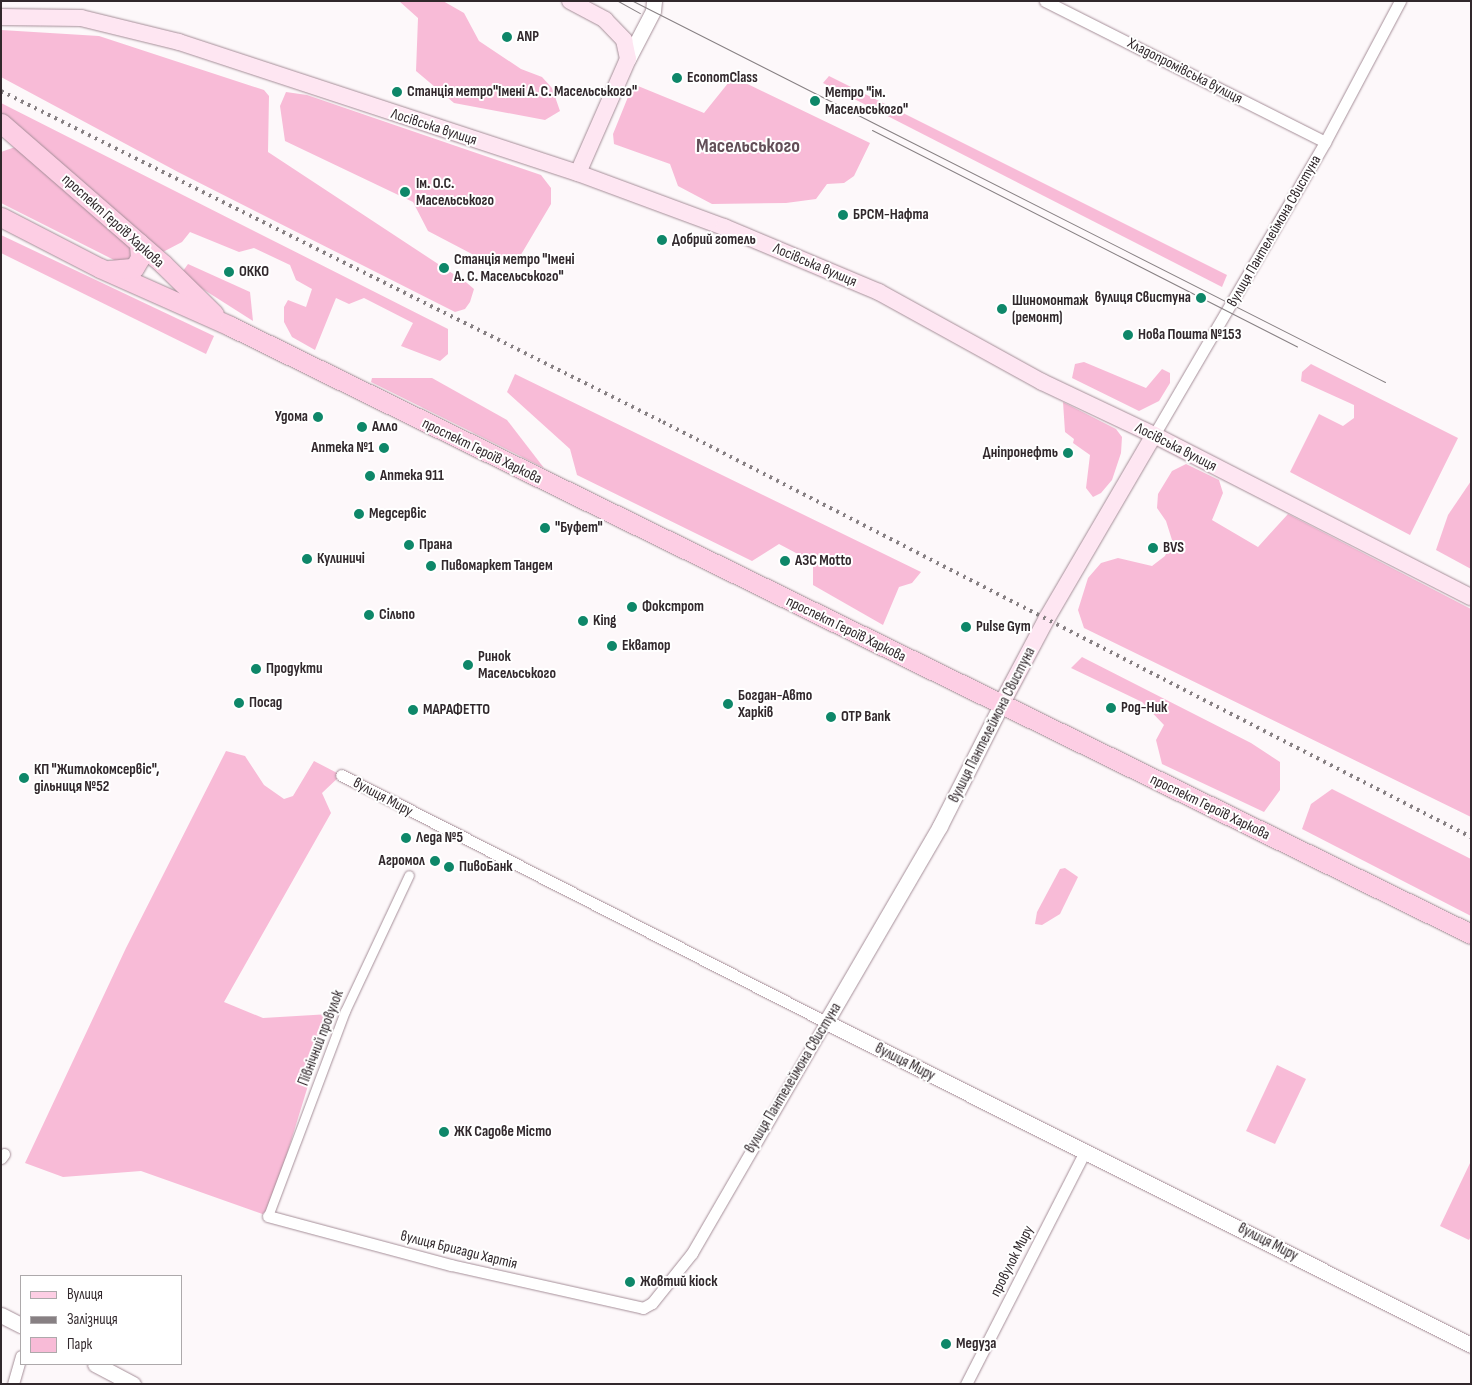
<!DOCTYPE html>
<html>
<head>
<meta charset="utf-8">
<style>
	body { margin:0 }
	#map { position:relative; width:1472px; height:1385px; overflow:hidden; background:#fdf8fa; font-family:"Sofia Sans Condensed",sans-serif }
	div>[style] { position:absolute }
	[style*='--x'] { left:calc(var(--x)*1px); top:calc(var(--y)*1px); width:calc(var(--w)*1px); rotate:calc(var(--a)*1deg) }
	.green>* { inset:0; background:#f8bbd7 }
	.roads { filter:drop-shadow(0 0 1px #a58e98) drop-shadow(0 0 1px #a58e98) }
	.pedestrian>* { height:9px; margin:-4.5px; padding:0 4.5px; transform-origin:4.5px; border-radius:4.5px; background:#fff }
	.minor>* { height:11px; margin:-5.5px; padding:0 5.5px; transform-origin:5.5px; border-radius:5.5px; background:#fff }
	.tertiary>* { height:15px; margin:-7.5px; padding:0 7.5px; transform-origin:7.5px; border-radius:7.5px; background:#fff }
	.secondary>* { height:16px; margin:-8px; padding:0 8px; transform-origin:8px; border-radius:8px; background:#fee6f2 }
	.primary>* { height:19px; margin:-9.5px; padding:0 9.5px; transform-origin:9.5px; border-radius:9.5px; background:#fdcee4 }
	.tram>* { height:1px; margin:-0.5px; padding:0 0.5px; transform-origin:0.5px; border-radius:0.5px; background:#878083 }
	.rail>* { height:4px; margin-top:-2px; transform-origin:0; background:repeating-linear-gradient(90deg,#878083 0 2.5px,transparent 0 7.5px) }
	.dots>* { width:14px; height:14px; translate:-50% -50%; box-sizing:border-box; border:2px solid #fff; border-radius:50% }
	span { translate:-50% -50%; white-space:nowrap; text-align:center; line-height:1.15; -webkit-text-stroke:4px #fff; paint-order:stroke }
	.poi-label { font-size:15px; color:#31282c; font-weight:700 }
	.left { translate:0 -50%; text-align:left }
	.right { translate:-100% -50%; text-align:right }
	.street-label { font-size:15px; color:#31282c }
	.district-label { font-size:20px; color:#634f58; font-weight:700 }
	.frame { position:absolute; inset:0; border:2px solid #31282c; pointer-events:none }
	.legend { position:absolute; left:20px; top:1275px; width:162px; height:90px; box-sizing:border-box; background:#fff; border:1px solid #ada9ab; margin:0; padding:6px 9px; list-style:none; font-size:15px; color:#31282c }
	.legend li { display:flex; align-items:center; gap:10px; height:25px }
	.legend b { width:25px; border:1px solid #ada9ab }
</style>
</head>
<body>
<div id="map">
	<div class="green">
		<div style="clip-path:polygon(399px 1px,443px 1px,464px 13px,479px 41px,521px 69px,542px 77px,552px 88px,560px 111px,545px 120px,454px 103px,416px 71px,418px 18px)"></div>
		<div style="clip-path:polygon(1px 30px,99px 36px,264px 90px,269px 96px,268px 152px,467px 283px,474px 289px,470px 302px,465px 309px,455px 312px,178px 172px,1px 77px)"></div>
		<div style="clip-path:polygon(829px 76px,1227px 275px,1222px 287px,823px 83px)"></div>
		<div style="clip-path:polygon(733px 77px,870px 143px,854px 176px,844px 183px,827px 184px,816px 199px,786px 203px,712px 204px,678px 186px,670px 164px,614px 144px,613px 134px,630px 92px,638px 86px,704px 113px)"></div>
		<div style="clip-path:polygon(286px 92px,307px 95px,541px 175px,551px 188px,551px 204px,519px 258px,507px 265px,491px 264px,428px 231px,413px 202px,285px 141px,280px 106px)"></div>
		<div style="clip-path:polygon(1px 103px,448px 329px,448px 354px,440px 361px,401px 346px,413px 323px,364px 298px,349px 304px,336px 298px,315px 350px,292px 337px,284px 322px,284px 307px,288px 300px,306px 307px,312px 289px,296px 280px,290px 265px,254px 248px,239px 252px,190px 232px,182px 242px,161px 253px,1px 116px)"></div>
		<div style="clip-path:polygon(18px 146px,135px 248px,136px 257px,122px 264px,1px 203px,1px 152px)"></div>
		<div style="clip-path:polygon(1px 235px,214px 336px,206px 354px,1px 253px)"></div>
		<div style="clip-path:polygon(188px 264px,250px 292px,253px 321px,198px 286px,183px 271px)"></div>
		<div style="clip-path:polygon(1084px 362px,1146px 388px,1162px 369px,1170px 373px,1170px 383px,1159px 401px,1139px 411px,1072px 378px,1075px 364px)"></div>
		<div style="clip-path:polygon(1311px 364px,1458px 438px,1410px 535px,1290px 472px,1319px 414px,1343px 426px,1354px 418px,1354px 405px,1301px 381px,1302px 372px)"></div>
		<div style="clip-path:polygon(515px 374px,921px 572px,912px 583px,899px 587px,883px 625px,813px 585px,813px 562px,779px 544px,752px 561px,577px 475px,570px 449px,507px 392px)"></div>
		<div style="clip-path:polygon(372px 378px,432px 378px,507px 420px,544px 468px,371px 382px)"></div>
		<div style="clip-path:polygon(1063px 402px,1116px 429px,1122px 437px,1121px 453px,1112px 480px,1101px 493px,1093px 497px,1086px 488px,1090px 455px,1073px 443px,1074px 439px,1065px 432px)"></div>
		<div style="clip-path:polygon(1186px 464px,1219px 480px,1223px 493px,1212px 520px,1258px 547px,1288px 514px,1471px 609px,1471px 817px,1084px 628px,1078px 610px,1088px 578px,1101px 563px,1118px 558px,1152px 566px,1165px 556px,1172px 540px,1166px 521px,1157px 508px,1158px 494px,1172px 471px)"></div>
		<div style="clip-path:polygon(1471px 481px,1471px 569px,1436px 550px,1448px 515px)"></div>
		<div style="clip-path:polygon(1082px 657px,1251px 743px,1280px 762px,1280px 790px,1264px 812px,1162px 764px,1156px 740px,1164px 725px,1142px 702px,1071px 668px)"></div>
		<div style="clip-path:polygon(226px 751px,245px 756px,264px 785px,284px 799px,293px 796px,314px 761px,341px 775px,322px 793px,331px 813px,224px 1002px,263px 1018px,330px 1014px,268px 1216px,141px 1171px,63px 1177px,25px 1163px,126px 948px)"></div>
		<div style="clip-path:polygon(1332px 789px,1471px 859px,1471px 916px,1302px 829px,1311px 804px)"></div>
		<div style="clip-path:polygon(1065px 868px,1078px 877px,1060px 914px,1042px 925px,1035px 924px,1037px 912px,1060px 869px)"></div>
		<div style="clip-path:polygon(1277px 1065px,1306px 1079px,1275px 1144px,1246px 1131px)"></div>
		<div style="clip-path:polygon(1471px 1161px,1471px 1236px,1469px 1240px,1440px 1226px)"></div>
	</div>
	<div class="roads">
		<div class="pedestrian">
			<div style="--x:268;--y:1216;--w:219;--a:-69.4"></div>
			<div style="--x:345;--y:1011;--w:150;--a:-64.8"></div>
		</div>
		<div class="minor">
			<div style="--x:1045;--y:1;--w:313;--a:26.7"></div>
			<div style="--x:1154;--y:435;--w:339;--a:-59.7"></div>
			<div style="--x:1325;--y:142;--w:160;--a:-62"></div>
			<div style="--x:1;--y:1158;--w:5;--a:-53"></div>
			<div style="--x:268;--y:1216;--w:189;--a:15"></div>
			<div style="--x:451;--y:1265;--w:197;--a:12.6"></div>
			<div style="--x:643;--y:1308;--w:10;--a:-29"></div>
			<div style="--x:652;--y:1303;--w:64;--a:-51.3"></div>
			<div style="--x:692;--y:1253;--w:267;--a:-59.9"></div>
			<div style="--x:826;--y:1022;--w:544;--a:-153.01"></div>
			<div style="--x:13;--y:1384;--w:29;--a:-74"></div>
			<div style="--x:966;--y:1384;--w:262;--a:-62.9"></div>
		</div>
		<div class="tertiary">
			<div style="--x:628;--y:59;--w:54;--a:-62.5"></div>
			<div style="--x:653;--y:11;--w:10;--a:-84"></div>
			<div style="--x:1001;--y:705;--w:136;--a:116.8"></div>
			<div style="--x:940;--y:826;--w:227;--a:120.2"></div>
			<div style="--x:826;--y:1022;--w:721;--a:26.6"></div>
			<div style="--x:1;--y:1315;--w:22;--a:27"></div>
			<div style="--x:95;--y:1364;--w:43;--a:27.8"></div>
		</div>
		<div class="secondary">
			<div style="--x:570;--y:1;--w:40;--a:28"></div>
			<div style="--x:605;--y:20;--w:28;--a:46"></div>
			<div style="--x:624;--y:40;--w:19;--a:78"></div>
			<div style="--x:628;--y:59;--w:124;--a:113.7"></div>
			<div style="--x:1;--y:17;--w:80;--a:0.7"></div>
			<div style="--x:81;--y:18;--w:101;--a:13.8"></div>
			<div style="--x:179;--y:42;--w:420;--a:18.2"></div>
			<div style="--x:578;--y:173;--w:156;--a:20.3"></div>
			<div style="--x:724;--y:227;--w:168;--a:22.8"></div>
			<div style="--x:879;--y:292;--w:186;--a:28.9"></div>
			<div style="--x:1042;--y:382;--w:124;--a:25.3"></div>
			<div style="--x:1154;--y:435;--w:356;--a:27.1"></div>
			<div style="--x:1001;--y:705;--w:98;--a:-62.1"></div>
			<div style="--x:1047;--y:618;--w:212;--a:-59.7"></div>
		</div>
		<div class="primary">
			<div style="--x:1;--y:123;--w:215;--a:41"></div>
			<div style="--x:163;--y:264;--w:71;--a:44.4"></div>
			<div style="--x:1;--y:217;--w:111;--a:27.3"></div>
			<div style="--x:100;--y:268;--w:142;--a:24"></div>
			<div style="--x:230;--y:326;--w:1382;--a:26.1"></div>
			<div style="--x:109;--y:270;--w:25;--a:-5"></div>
			<div style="--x:134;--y:268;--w:12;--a:-59"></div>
			<div style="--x:140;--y:258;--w:15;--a:-94"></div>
		</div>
	</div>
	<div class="tram">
		<div style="--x:618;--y:1;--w:25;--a:29"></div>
		<div style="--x:633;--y:1;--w:843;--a:26.87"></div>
		<div style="--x:872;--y:130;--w:477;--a:27"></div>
	</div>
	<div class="rail">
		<div style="--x:1;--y:91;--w:740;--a:26.57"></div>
		<div style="--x:663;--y:422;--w:908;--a:27.19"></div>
	</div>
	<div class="dots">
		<div style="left:507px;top:37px;background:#0e8769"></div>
		<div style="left:677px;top:78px;background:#0e8769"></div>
		<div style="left:397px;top:92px;background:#0e8769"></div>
		<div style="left:815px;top:101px;background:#0e8769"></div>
		<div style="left:405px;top:192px;background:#0e8769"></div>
		<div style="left:843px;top:215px;background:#0e8769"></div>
		<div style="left:662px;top:240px;background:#0e8769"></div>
		<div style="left:444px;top:268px;background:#0e8769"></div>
		<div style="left:229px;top:272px;background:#0e8769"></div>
		<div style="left:1201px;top:298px;background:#0e8769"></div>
		<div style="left:1002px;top:309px;background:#0e8769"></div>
		<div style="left:1128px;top:335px;background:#0e8769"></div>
		<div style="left:318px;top:417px;background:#0e8769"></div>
		<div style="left:362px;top:427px;background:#0e8769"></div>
		<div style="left:384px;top:448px;background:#0e8769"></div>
		<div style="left:1068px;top:453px;background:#0e8769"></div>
		<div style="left:370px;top:476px;background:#0e8769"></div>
		<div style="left:359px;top:514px;background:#0e8769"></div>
		<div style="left:545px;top:528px;background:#0e8769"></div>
		<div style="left:409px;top:545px;background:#0e8769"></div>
		<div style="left:1153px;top:548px;background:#0e8769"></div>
		<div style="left:307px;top:559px;background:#0e8769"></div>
		<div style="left:785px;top:561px;background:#0e8769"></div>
		<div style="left:431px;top:566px;background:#0e8769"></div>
		<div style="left:632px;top:607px;background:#0e8769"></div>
		<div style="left:369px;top:615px;background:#0e8769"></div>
		<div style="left:583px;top:621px;background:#0e8769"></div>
		<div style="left:966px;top:627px;background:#0e8769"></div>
		<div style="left:612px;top:646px;background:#0e8769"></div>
		<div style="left:468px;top:665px;background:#0e8769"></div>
		<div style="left:256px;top:669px;background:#0e8769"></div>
		<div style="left:239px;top:703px;background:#0e8769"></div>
		<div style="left:728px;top:704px;background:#0e8769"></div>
		<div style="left:1111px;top:708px;background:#0e8769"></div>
		<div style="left:413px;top:710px;background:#0e8769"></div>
		<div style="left:831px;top:717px;background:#0e8769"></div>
		<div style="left:24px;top:778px;background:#0e8769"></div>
		<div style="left:406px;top:838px;background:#0e8769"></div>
		<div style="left:435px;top:861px;background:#0e8769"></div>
		<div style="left:449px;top:867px;background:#0e8769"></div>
		<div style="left:444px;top:1132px;background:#0e8769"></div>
		<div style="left:630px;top:1282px;background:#0e8769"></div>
		<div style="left:946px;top:1344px;background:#0e8769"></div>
	</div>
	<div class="poi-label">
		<span class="left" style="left:517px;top:37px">ANP</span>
		<span class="left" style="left:687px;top:78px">EconomClass</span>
		<span class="left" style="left:407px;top:92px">Станція метро"Імені А. С. Масельського"</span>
		<span class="left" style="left:825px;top:101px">Метро "ім.<br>Масельського"</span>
		<span class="left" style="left:416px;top:192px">Ім. О.С.<br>Масельського</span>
		<span class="left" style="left:853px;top:215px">БРСМ-Нафта</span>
		<span class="left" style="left:672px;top:240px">Добрий готель</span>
		<span class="left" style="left:454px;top:268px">Станція метро "Імені<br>А. С. Масельського"</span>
		<span class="left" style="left:239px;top:272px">ОККО</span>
		<span class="right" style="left:1191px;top:298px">вулиця Свистуна</span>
		<span class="left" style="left:1012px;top:309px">Шиномонтаж<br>(ремонт)</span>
		<span class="left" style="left:1138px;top:335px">Нова Пошта №153</span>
		<span class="right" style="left:308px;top:417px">Удома</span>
		<span class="left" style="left:372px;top:427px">Алло</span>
		<span class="right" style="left:374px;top:448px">Аптека №1</span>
		<span class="right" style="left:1058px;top:453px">Дніпронефть</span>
		<span class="left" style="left:380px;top:476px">Аптека 911</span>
		<span class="left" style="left:369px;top:514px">Медсервіс</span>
		<span class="left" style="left:555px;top:528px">"Буфет"</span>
		<span class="left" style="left:419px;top:545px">Прана</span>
		<span class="left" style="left:1163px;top:548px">BVS</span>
		<span class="left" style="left:317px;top:559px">Кулиничі</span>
		<span class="left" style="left:795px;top:561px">АЗС Motto</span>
		<span class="left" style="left:441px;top:566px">Пивомаркет Тандем</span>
		<span class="left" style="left:642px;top:607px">Фокстрот</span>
		<span class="left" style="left:379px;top:615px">Сільпо</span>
		<span class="left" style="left:593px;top:621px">King</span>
		<span class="left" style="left:976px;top:627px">Pulse Gym</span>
		<span class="left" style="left:622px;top:646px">Екватор</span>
		<span class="left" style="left:478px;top:665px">Ринок<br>Масельського</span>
		<span class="left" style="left:266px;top:669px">Продукти</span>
		<span class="left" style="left:738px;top:704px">Богдан-Авто<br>Харків</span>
		<span class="left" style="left:249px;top:703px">Посад</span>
		<span class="left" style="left:1121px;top:708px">Род-Ник</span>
		<span class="left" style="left:423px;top:710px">МАРАФЕТТО</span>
		<span class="left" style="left:841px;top:717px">OTP Bank</span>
		<span class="left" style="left:34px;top:778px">КП "Житлокомсервіс",<br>дільниця №52</span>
		<span class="left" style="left:416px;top:838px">Леда №5</span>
		<span class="right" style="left:425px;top:861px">Агромол</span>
		<span class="left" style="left:459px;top:867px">ПивоБанк</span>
		<span class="left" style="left:454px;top:1132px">ЖК Садове Місто</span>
		<span class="left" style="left:640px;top:1282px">Жовтий кіоск</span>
		<span class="left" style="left:956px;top:1344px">Медуза</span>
	</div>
	<div class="street-label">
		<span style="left:1185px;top:71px;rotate:27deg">Хладопромівська вулиця</span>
		<span style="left:434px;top:127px;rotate:18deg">Лосівська вулиця</span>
		<span style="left:113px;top:221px;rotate:42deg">проспект Героїв Харкова</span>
		<span style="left:1274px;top:231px;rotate:-60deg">вулиця Пантелеймона Свистуна</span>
		<span style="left:815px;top:265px;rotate:23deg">Лосівська вулиця</span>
		<span style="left:1176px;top:447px;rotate:27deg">Лосівська вулиця</span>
		<span style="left:482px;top:451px;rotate:26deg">проспект Героїв Харкова</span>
		<span style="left:846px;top:629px;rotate:26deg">проспект Героїв Харкова</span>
		<span style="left:992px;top:725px;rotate:-63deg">вулиця Пантелеймона Свистуна</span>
		<span style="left:383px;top:797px;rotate:28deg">вулиця Миру</span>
		<span style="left:1210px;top:807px;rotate:26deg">проспект Героїв Харкова</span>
		<span style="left:321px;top:1038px;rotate:-69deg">Північний провулок</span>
		<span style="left:905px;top:1062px;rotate:27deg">вулиця Миру</span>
		<span style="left:793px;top:1078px;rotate:-59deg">вулиця Пантелеймона Свистуна</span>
		<span style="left:1268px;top:1242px;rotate:27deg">вулиця Миру</span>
		<span style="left:459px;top:1250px;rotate:14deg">вулиця Бригади Хартія</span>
		<span style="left:1012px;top:1261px;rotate:-63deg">провулок Миру</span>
	</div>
	<div class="district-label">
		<span style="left:748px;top:146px">Масельського</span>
	</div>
	<div class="frame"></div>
	<ul class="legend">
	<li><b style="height:6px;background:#fdcee4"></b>Вулиця</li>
	<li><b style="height:6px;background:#878083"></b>Залізниця</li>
	<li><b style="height:14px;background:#f8bbd7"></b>Парк</li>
	</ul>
</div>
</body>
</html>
